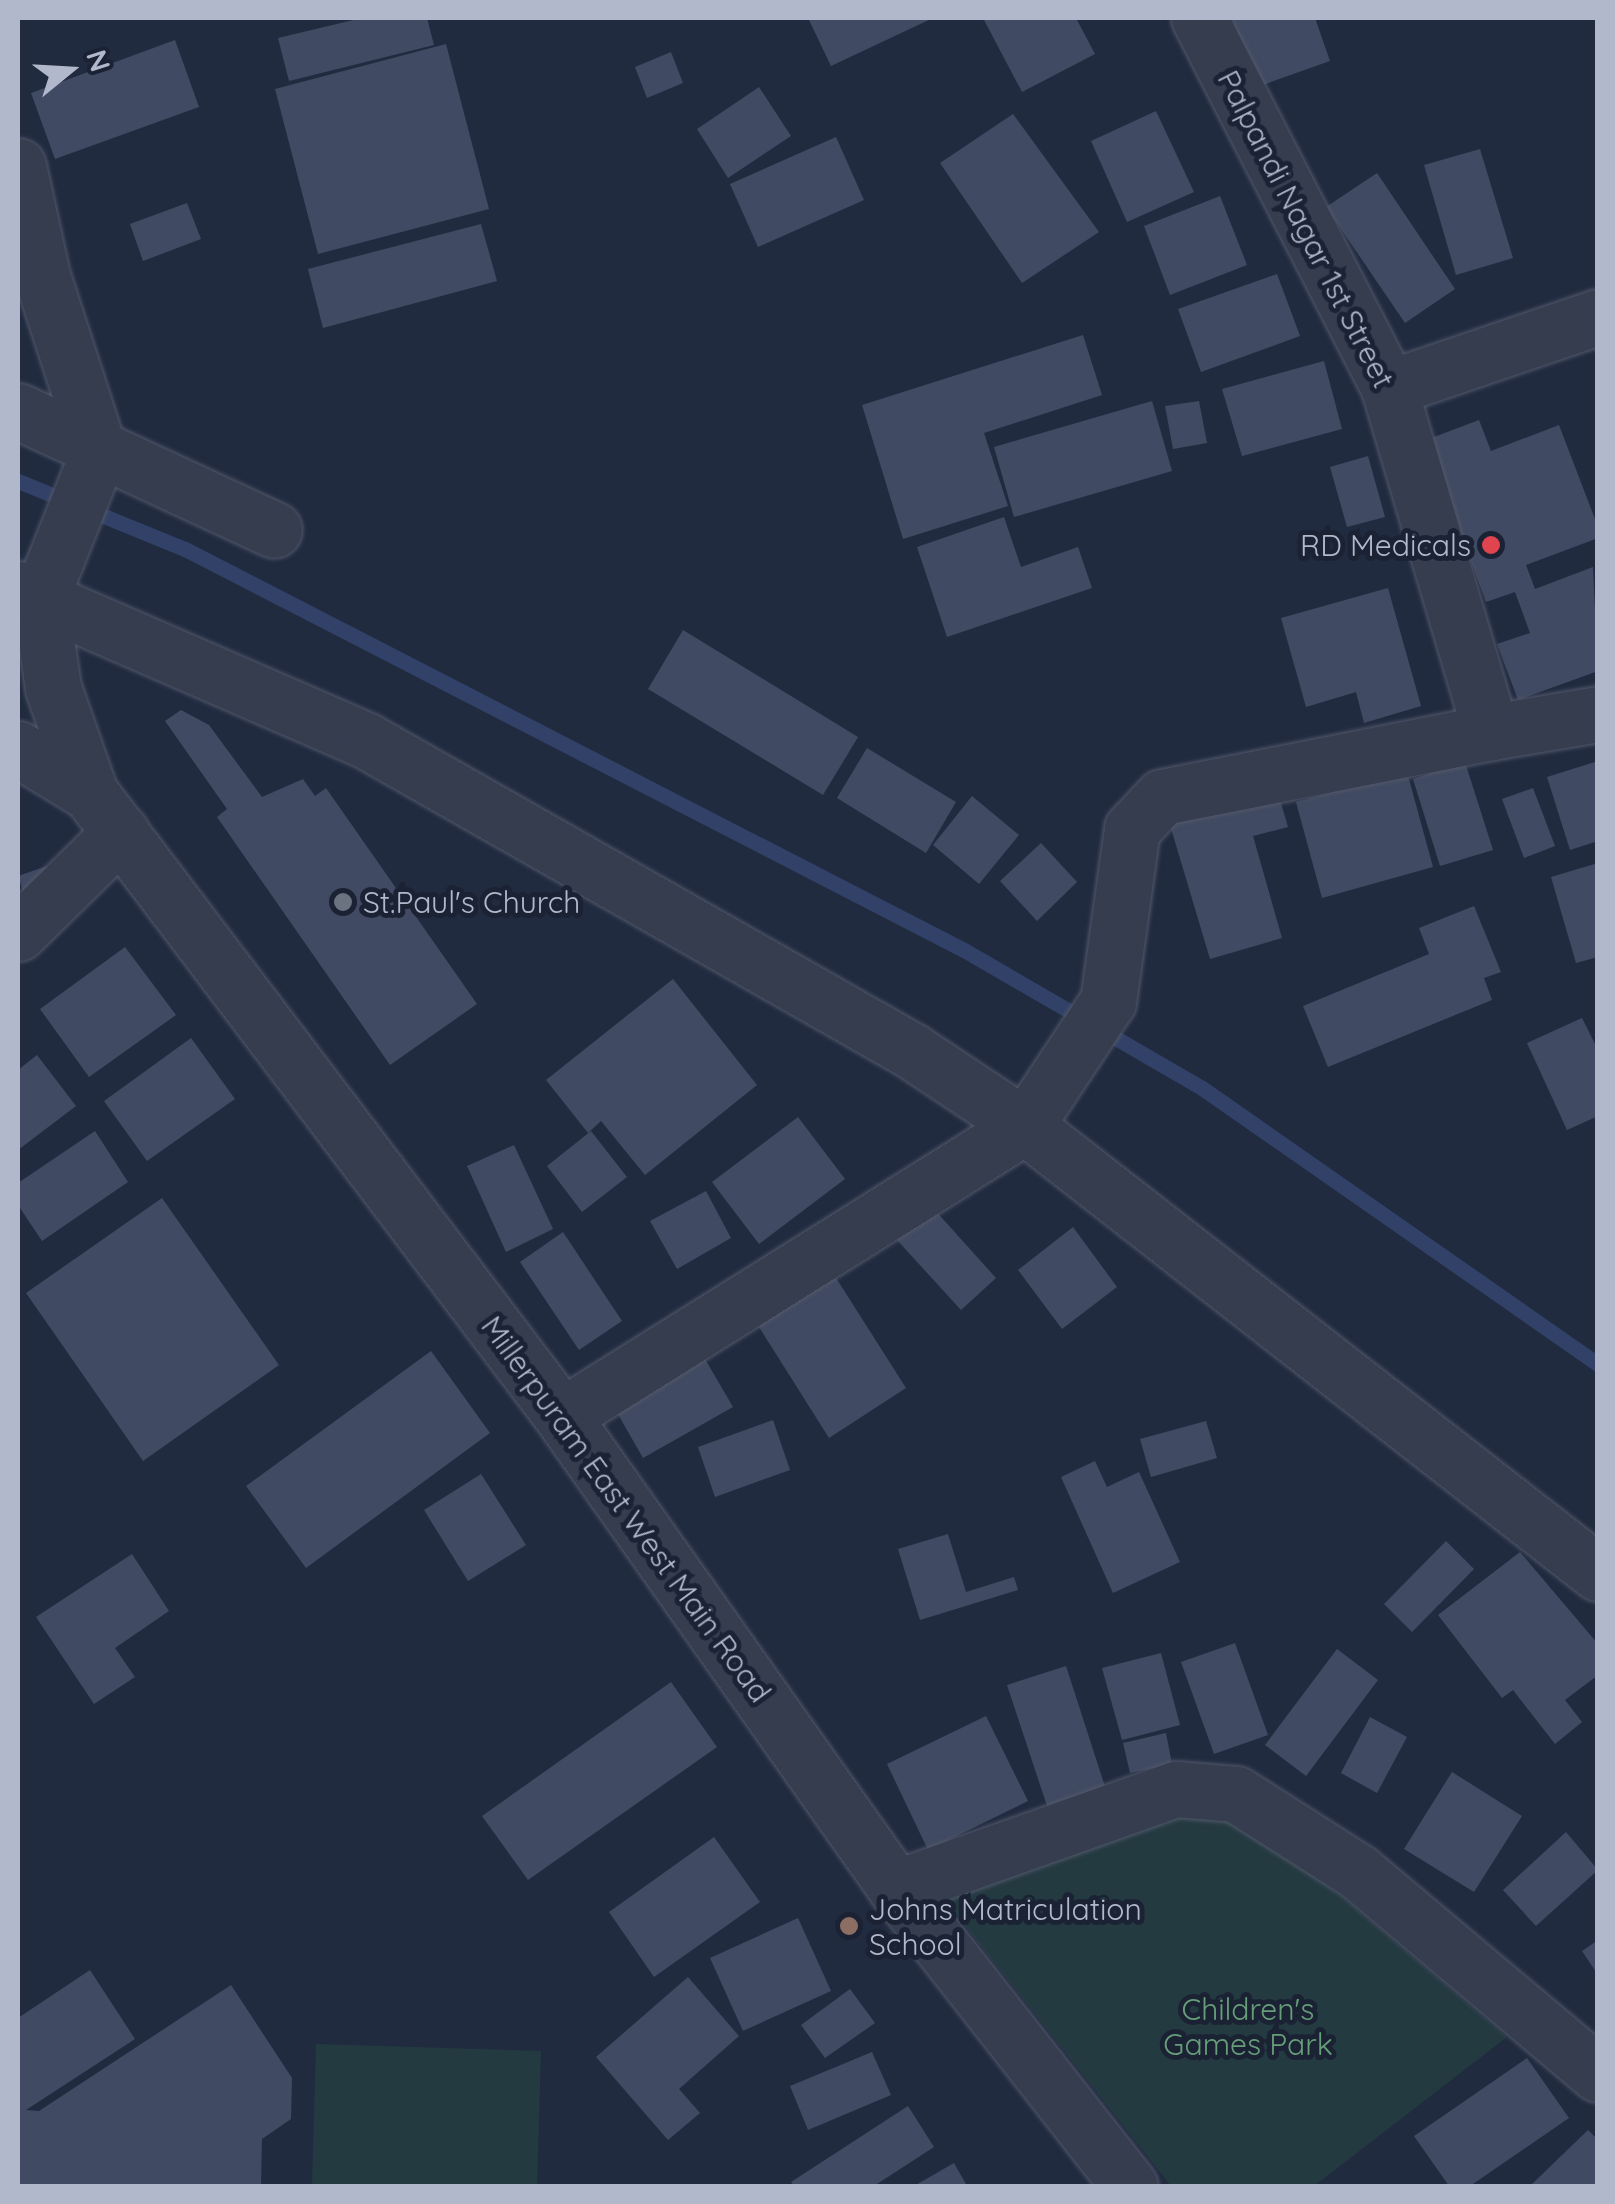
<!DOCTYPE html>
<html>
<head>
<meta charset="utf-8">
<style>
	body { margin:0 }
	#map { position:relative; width:1615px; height:2204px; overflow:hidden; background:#212b40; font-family:Quicksand,sans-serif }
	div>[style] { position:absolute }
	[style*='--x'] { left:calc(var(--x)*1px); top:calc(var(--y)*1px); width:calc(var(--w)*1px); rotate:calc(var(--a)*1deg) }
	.green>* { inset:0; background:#243a41 }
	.stream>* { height:15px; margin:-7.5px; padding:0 7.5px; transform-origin:7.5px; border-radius:7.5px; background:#324167 }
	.building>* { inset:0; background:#404a62 }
	.roads { filter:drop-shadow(0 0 2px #51586a) drop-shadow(0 0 2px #51586a) }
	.minor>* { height:55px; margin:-27.5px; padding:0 27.5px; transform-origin:27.5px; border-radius:27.5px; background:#363d4f }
	.tertiary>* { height:55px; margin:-27.5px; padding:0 27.5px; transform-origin:27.5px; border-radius:27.5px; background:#363d4f }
	.dots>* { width:28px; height:28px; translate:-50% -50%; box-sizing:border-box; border:5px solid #1b2234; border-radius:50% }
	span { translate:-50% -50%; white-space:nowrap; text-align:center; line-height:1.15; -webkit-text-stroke:10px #1b2234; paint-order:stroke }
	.street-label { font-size:30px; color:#b2b8cb }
	.poi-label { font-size:30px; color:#b2b8cb }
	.right { translate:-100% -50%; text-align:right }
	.left { translate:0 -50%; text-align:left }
	.park-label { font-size:30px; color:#669e79 }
	.frame { position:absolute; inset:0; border:20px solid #b2b8cb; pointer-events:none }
	.north { position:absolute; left:20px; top:20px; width:100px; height:100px; -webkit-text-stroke:8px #1b2234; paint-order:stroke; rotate:72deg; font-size:28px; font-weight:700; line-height:40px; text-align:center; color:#b2b8cb }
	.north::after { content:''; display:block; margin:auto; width:35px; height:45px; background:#b2b8cb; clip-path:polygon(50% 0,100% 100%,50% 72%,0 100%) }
</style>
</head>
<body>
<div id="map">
	<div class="green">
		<div style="clip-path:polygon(1180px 1812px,1229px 1815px,1341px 1896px,1507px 2037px,1314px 2186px,1171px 2186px,943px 1898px)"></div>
		<div style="clip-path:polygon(316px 2044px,541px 2051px,537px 2186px,312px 2186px)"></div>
	</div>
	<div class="stream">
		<div style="--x:18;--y:481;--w:180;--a:22.2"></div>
		<div style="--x:185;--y:549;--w:876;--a:27.24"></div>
		<div style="--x:964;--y:950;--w:275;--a:30.1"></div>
		<div style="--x:1202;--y:1088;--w:483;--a:34.9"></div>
	</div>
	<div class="building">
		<div style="clip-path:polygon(362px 18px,427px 18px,434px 45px,289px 81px,278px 38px)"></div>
		<div style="clip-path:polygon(808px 18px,933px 18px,831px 66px)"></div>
		<div style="clip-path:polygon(983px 18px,1076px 18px,1095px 54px,1022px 92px)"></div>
		<div style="clip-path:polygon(1232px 18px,1315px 18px,1330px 61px,1257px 87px)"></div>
		<div style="clip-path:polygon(175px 40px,199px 107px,55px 159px,31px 93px)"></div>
		<div style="clip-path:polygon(446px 44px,489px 209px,318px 254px,275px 89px)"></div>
		<div style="clip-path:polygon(671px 52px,683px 83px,647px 98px,635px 67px)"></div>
		<div style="clip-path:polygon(759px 87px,791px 136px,728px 178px,697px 129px)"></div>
		<div style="clip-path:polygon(1156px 111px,1194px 192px,1127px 222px,1091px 141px)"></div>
		<div style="clip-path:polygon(1013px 114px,1099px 232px,1022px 283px,940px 163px)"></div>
		<div style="clip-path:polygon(836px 137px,864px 200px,758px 247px,730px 184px)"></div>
		<div style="clip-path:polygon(1480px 149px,1513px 258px,1456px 275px,1424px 165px)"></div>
		<div style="clip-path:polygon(1377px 173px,1455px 289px,1405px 323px,1326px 207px)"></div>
		<div style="clip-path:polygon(1220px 196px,1247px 265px,1170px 295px,1144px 226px)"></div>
		<div style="clip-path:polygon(187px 203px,201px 239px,143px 261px,130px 224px)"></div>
		<div style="clip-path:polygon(481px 224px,497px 281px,323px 328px,308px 269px)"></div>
		<div style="clip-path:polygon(1277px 274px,1300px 336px,1201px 372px,1178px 309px)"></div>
		<div style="clip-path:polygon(1083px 335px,1102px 395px,984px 433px,1008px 506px,903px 539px,862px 405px)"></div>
		<div style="clip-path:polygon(1324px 361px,1342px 429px,1242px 456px,1222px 389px)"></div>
		<div style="clip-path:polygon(1152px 401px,1172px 471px,1014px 517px,994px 447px)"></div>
		<div style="clip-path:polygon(1199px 401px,1207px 443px,1173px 449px,1165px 406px)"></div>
		<div style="clip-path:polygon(1479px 420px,1491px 451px,1559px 425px,1598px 527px,1598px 538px,1526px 565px,1535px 589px,1593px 567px,1598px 671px,1518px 700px,1497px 644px,1530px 633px,1515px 592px,1486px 602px,1426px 440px)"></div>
		<div style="clip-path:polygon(1368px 456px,1385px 517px,1347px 527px,1330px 467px)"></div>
		<div style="clip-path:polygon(1004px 517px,1021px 567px,1078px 547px,1092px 588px,947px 637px,917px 547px)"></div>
		<div style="clip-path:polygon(1388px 588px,1421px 706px,1364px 723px,1356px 692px,1306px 707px,1281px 618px)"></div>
		<div style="clip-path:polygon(683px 630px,858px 737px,823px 795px,648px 689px)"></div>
		<div style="clip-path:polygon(181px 710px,209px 725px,262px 797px,303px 779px,315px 796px,326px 788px,477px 1004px,390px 1065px,217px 817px,227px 809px,165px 721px)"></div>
		<div style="clip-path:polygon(867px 748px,956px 802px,926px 853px,837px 798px)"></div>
		<div style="clip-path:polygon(1598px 761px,1598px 841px,1570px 850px,1547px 777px)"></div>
		<div style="clip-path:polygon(1465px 762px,1493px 850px,1440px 866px,1413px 779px)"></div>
		<div style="clip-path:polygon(1407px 772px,1433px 867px,1322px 898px,1296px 802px)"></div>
		<div style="clip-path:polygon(1533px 788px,1555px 846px,1524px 858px,1502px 799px)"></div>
		<div style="clip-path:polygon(1278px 793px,1288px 827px,1253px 836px,1282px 938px,1210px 959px,1170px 825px)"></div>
		<div style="clip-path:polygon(972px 796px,1019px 835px,979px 884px,933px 845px)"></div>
		<div style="clip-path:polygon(1041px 843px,1077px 882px,1037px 921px,1000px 881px)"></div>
		<div style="clip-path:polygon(1598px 863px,1598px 957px,1576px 963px,1551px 877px)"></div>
		<div style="clip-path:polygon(47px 866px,54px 885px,24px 895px,18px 876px)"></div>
		<div style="clip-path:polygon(1474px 906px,1501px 972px,1484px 978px,1492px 1000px,1328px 1067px,1303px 1006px,1429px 954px,1419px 928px)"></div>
		<div style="clip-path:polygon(125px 947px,176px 1015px,89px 1077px,40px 1009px)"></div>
		<div style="clip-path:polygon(673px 979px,757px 1085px,645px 1175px,601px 1121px,588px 1133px,546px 1080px)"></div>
		<div style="clip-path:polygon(1582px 1018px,1598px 1050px,1598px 1116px,1567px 1130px,1527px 1043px)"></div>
		<div style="clip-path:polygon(191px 1038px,235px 1099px,147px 1161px,104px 1101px)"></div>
		<div style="clip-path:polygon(37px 1055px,76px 1106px,18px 1150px,18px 1070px)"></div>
		<div style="clip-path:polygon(798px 1117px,845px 1179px,759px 1244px,712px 1182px)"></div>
		<div style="clip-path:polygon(95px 1131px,128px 1182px,42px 1241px,18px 1205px,18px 1183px)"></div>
		<div style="clip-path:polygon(591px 1131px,627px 1177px,582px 1212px,547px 1166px)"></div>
		<div style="clip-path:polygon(514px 1145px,553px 1229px,506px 1252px,467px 1166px)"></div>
		<div style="clip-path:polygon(706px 1191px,731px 1238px,677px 1269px,650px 1221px)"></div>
		<div style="clip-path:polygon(162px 1198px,279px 1365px,143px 1461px,26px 1293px)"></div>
		<div style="clip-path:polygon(933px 1208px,996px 1278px,961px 1310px,897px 1240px)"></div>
		<div style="clip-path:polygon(1073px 1227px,1117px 1287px,1062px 1329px,1018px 1270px)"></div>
		<div style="clip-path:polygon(563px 1232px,622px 1321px,579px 1350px,520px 1262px)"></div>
		<div style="clip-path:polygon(831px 1270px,906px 1388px,829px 1438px,754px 1319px)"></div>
		<div style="clip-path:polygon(431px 1351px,490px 1433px,306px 1568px,246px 1486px)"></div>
		<div style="clip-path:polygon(705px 1359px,733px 1407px,643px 1458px,615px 1409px)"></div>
		<div style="clip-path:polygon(773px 1420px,790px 1470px,715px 1497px,698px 1447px)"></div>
		<div style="clip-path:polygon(1206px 1421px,1217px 1458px,1151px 1477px,1140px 1439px)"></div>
		<div style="clip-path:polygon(1095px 1461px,1107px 1487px,1139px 1472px,1180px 1562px,1113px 1593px,1061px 1477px)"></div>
		<div style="clip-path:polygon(481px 1474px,526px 1545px,468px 1581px,424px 1510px)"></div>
		<div style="clip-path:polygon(948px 1534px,966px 1592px,1014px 1577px,1018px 1590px,920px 1620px,898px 1549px)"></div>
		<div style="clip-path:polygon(1446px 1541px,1474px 1569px,1412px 1632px,1384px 1604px)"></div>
		<div style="clip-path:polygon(1520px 1552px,1598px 1644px,1598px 1675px,1565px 1700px,1582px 1722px,1555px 1744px,1513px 1690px,1502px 1698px,1438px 1615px)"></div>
		<div style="clip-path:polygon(132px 1554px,169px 1611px,115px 1648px,135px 1677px,94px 1704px,36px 1617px)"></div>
		<div style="clip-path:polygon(1235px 1643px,1268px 1735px,1214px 1754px,1181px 1662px)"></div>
		<div style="clip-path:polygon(1337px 1649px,1378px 1680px,1306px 1776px,1265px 1745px)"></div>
		<div style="clip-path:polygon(1161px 1653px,1180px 1725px,1122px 1740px,1102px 1668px)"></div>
		<div style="clip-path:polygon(1066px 1666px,1109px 1799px,1051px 1818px,1007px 1685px)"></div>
		<div style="clip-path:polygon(671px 1682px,717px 1747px,528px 1880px,482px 1816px)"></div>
		<div style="clip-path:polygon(986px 1716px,1028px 1801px,928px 1850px,887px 1764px)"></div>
		<div style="clip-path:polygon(1370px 1717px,1407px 1737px,1377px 1793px,1341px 1773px)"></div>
		<div style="clip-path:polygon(1166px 1733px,1172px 1764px,1130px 1773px,1123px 1743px)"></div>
		<div style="clip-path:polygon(1452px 1772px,1522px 1816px,1474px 1892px,1404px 1849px)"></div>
		<div style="clip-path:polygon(1566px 1832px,1598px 1870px,1536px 1926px,1503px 1890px)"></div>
		<div style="clip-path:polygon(714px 1837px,760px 1902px,654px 1977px,609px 1912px)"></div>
		<div style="clip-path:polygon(798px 1918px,831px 1991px,743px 2031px,710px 1958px)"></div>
		<div style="clip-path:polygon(1598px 1940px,1598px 1975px,1582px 1951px)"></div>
		<div style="clip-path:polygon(90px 1970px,135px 2039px,26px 2110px,39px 2111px,231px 1985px,292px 2078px,291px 2119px,262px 2139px,261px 2186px,18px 2186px,18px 2018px)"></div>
		<div style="clip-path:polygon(688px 1977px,739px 2036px,679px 2089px,700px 2113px,668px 2140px,596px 2057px)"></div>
		<div style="clip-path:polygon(850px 1989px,875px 2023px,825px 2058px,801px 2025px)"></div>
		<div style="clip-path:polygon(872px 2052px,891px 2095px,808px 2130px,790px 2086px)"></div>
		<div style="clip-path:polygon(1527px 2058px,1569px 2118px,1470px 2186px,1449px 2186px,1414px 2136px)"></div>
		<div style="clip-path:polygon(908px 2106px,934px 2147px,874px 2186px,794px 2186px,791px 2182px)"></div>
		<div style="clip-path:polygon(1588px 2130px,1598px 2140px,1598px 2186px,1530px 2186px)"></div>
		<div style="clip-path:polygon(954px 2163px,967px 2186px,914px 2186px)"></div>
	</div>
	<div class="roads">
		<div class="minor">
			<div style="--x:18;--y:166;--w:113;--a:77.7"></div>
			<div style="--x:42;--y:276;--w:184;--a:72"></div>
			<div style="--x:99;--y:451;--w:159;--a:111.7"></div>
			<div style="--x:40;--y:599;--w:90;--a:81.7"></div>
			<div style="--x:53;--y:688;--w:111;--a:70.6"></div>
			<div style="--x:90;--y:793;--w:782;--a:52.85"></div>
			<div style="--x:562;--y:1416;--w:578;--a:54.72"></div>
			<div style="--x:896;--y:1888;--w:379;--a:51.9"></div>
			<div style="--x:1389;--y:388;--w:221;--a:-18.8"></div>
			<div style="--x:18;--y:411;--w:282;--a:24.9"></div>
			<div style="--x:18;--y:589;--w:381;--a:23.5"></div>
			<div style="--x:367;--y:741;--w:627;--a:29.63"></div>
			<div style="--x:912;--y:1051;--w:136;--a:33.6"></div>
			<div style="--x:1025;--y:1126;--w:546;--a:147.94"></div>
			<div style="--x:1491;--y:732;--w:109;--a:-9.5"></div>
			<div style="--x:18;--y:749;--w:84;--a:31.4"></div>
			<div style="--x:18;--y:933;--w:144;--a:-44.4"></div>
			<div style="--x:896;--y:1888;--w:297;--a:-19.5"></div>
			<div style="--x:1176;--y:1789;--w:60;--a:4.8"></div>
			<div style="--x:1236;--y:1794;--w:143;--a:32.5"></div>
			<div style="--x:1357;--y:1871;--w:315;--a:40.1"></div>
		</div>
		<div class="tertiary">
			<div style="--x:1199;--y:18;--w:416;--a:62.8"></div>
			<div style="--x:1389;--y:388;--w:359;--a:73.5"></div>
			<div style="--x:1491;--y:732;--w:335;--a:168.8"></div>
			<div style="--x:1162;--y:797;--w:44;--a:133.2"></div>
			<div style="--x:1132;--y:829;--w:174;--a:97.9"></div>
			<div style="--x:1108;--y:1001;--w:150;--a:123.6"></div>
			<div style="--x:1025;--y:1126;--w:727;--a:37.96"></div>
		</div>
	</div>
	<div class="dots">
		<div style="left:1491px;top:545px;background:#e0444e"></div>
		<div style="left:343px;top:902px;background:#6b7280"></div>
		<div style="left:849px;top:1926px;background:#8d6e63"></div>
	</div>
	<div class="street-label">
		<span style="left:1306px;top:229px;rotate:63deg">Palpandi Nagar 1st Street</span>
		<span style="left:626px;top:1509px;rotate:54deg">Millerpuram East West Main Road</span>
	</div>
	<div class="poi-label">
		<span class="right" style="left:1471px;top:545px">RD Medicals</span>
		<span class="left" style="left:363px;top:902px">St.Paul's Church</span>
		<span class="left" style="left:869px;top:1926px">Johns Matriculation<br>School</span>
	</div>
	<div class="park-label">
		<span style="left:1248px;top:2026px">Children's<br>Games Park</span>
	</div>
	<div class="frame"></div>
	<div class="north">N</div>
</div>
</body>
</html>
